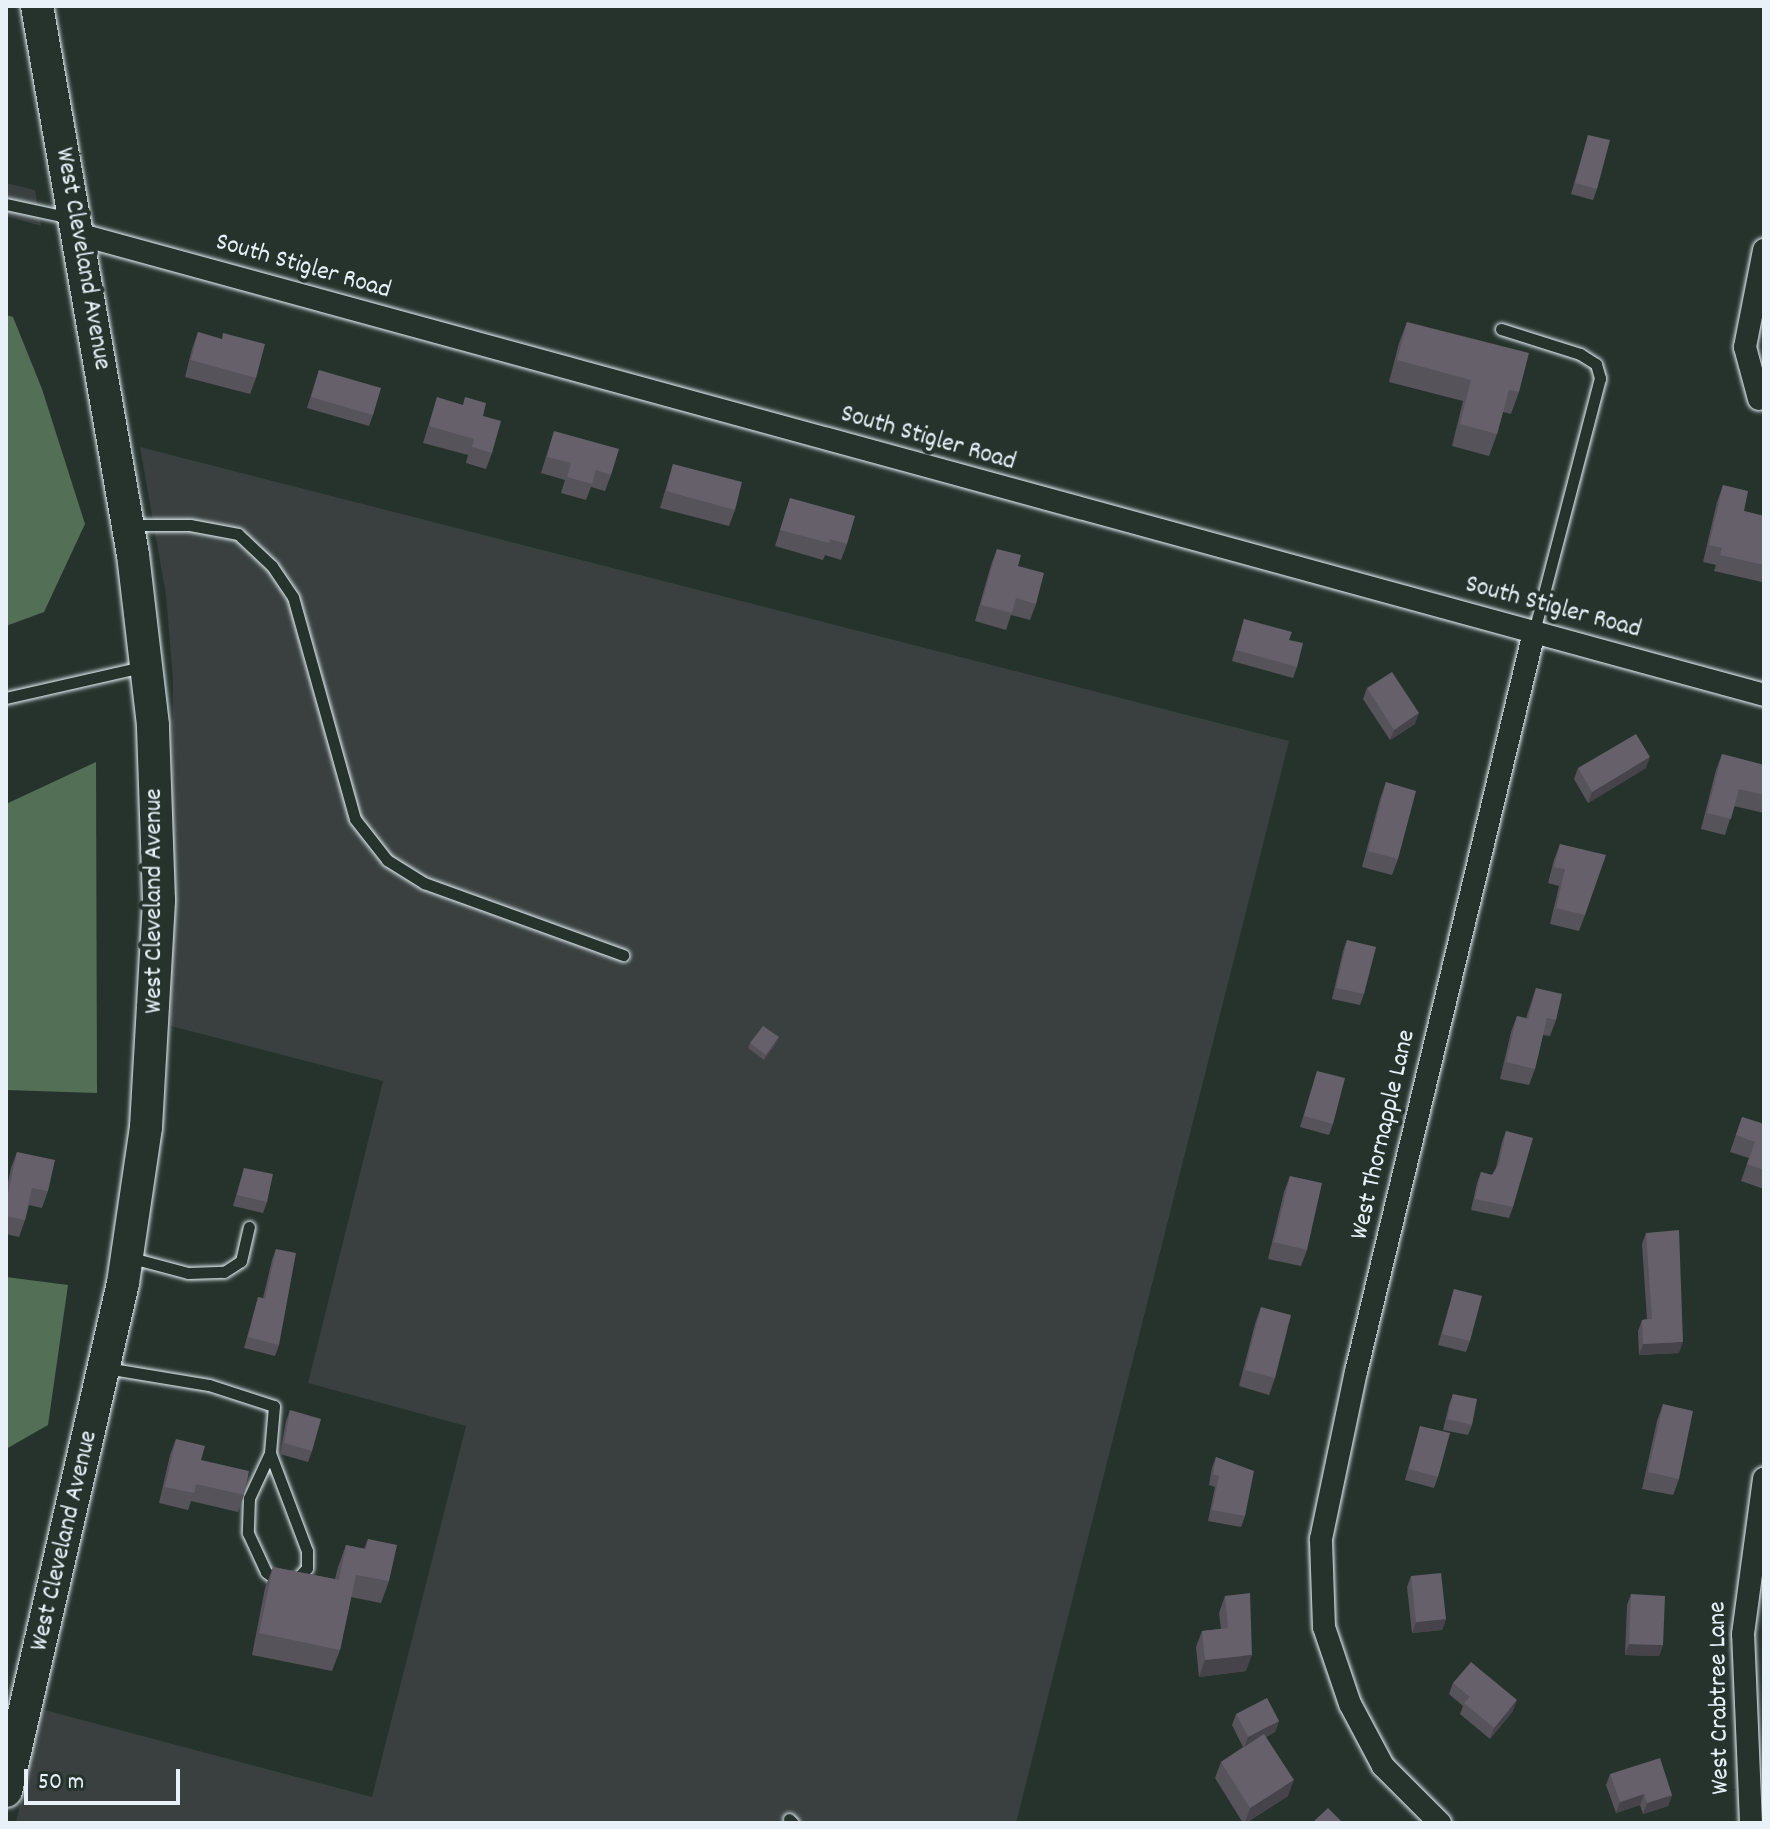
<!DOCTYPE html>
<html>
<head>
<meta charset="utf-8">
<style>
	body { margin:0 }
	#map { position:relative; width:1770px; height:1829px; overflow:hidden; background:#26332d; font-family:Dekko,sans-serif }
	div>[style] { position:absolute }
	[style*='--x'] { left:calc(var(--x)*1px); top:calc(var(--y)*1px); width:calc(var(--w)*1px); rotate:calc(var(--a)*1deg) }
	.built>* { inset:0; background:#39403f }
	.green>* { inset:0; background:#536f56 }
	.roads { filter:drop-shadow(0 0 2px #e8f1f8) drop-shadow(0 0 2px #e8f1f8) }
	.service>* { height:11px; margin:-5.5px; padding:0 5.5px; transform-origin:5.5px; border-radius:5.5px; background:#26332d }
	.minor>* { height:22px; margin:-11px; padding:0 11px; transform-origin:11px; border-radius:11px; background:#26332d }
	.secondary>* { height:32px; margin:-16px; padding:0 16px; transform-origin:16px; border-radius:16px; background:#26332d }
	.wall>* { inset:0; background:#57535b }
	.shaded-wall>* { inset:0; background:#47434a }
	.building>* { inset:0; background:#65606a }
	span { translate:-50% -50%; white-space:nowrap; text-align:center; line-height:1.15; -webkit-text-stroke:8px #26332d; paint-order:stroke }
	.street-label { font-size:26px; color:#e8f1f8 }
	.frame { position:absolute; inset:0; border:8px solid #e8f1f8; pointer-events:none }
	.scale { position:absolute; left:24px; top:1769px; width:156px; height:36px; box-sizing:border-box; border:4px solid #e8f1f8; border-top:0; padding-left:10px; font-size:24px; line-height:28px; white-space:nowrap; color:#e8f1f8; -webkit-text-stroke:6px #26332d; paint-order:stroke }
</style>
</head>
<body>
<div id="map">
	<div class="built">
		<div style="clip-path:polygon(6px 183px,35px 190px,41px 226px,6px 216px)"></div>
		<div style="clip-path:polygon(140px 447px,1289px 741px,1016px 1823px,16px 1823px,41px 1709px,372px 1797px,466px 1426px,308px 1383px,383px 1081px,171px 1026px,173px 680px,166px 595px)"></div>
	</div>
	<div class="green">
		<div style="clip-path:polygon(6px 315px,13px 317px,42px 389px,85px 524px,44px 612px,6px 626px)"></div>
		<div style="clip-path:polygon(96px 762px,97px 1093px,6px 1090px,6px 804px)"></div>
		<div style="clip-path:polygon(6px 1277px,68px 1285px,48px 1425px,6px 1449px)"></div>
	</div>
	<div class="roads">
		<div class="service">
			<div style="--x:6;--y:204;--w:66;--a:12.3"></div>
			<div style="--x:1501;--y:329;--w:83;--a:17.6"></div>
			<div style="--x:1580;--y:354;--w:19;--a:32"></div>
			<div style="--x:1596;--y:364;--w:15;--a:74"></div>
			<div style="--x:1600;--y:378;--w:262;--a:104.6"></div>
			<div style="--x:129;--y:525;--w:61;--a:0"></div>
			<div style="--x:190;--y:525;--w:49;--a:10.6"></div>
			<div style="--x:238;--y:534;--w:47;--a:43.3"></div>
			<div style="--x:272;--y:566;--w:37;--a:56"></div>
			<div style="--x:293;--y:597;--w:230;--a:74.4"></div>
			<div style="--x:355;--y:819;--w:52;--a:52"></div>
			<div style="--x:387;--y:860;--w:44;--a:31.9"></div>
			<div style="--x:424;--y:883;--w:212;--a:19.9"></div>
			<div style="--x:6;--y:698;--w:139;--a:-12.8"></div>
			<div style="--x:128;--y:1257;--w:62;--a:14.9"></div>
			<div style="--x:188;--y:1273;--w:36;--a:-2"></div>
			<div style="--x:224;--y:1272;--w:20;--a:-33"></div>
			<div style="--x:241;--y:1261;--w:35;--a:-77"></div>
			<div style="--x:106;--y:1368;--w:104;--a:9.4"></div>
			<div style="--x:209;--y:1385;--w:68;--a:17.9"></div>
			<div style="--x:274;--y:1406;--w:47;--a:94.9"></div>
			<div style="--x:270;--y:1453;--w:105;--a:69.3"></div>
			<div style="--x:307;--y:1551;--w:17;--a:90"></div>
			<div style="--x:307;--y:1568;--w:18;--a:133"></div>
			<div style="--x:270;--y:1453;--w:50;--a:115"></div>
			<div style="--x:249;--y:1498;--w:35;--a:92"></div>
			<div style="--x:248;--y:1533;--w:43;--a:65.2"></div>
			<div style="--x:266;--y:1572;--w:16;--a:38"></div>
			<div style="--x:789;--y:1819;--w:6;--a:45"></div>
		</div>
		<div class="minor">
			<div style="--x:78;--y:234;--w:1748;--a:15.29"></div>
			<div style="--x:1759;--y:399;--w:54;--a:-105.1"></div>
			<div style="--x:1745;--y:347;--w:99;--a:-78.9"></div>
			<div style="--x:1440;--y:1823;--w:81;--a:-135"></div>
			<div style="--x:1383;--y:1766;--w:70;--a:-118"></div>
			<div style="--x:1350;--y:1704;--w:81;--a:-108.7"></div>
			<div style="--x:1324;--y:1627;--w:88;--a:-92"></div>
			<div style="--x:1321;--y:1539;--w:171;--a:-78.2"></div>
			<div style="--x:1356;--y:1372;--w:761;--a:-76.47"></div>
			<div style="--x:1751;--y:1823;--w:189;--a:-92.4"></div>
			<div style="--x:1743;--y:1634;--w:157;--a:-82.3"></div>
		</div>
		<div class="secondary">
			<div style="--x:6;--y:1791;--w:521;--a:-77.03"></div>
			<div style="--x:123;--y:1283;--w:158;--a:-81.6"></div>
			<div style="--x:146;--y:1127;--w:227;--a:-86.7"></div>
			<div style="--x:159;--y:900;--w:175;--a:-92"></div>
			<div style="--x:153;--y:725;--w:171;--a:-96.7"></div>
			<div style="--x:133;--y:555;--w:557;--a:-99.92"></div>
		</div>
	</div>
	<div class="wall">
		<div style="clip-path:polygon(1588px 135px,1597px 189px,1593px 200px,1571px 194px)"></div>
		<div style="clip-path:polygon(1407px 322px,1519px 392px,1511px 414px,1503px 412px,1497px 434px,1489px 456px,1452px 446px,1463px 401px,1389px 382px,1399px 343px)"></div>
		<div style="clip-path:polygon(198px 332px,221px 339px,256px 378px,250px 394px,185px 377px,192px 349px)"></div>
		<div style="clip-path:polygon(319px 370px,373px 415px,369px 426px,307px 408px)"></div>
		<div style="clip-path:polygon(437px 397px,483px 416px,492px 453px,486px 469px,466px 463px,468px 455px,423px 443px)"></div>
		<div style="clip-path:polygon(554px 431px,611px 475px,605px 491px,591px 487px,586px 500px,561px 493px,565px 480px,541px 473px)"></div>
		<div style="clip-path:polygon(673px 464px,735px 510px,729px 526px,660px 508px)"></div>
		<div style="clip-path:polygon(1723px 485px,1744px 511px,1764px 516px,1764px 578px,1762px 582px,1714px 571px,1716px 565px,1703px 562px,1717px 502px)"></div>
		<div style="clip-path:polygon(790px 498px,847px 544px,841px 560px,825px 555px,823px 560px,775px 546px)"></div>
		<div style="clip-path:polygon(997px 549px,1018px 566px,1036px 604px,1030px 620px,1011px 615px,1006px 630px,975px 621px,991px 565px)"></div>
		<div style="clip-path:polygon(1244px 619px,1289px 640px,1297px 667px,1293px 678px,1232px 661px)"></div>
		<div style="clip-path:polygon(1367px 688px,1415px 724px,1390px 740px,1363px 699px)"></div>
		<div style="clip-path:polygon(1722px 754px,1764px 765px,1764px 813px,1734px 806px,1725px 835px,1701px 829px,1716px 770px)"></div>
		<div style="clip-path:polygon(1578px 768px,1646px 768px,1588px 803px,1574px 779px)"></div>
		<div style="clip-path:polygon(1386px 782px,1398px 859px,1392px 875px,1362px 867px,1380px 799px)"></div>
		<div style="clip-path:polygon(1560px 844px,1585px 915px,1579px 931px,1550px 924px,1559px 886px,1548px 883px,1554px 860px)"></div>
		<div style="clip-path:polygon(1347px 940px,1364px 994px,1360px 1005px,1332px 999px,1343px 951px)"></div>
		<div style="clip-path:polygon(1536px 988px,1556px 1020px,1550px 1036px,1543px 1035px,1535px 1069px,1529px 1085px,1500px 1079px,1511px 1032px,1517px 1016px,1526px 1018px)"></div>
		<div style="clip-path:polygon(750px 1043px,777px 1043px,764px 1060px,748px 1048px)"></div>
		<div style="clip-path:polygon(1317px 1071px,1333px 1124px,1329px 1135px,1300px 1127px)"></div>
		<div style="clip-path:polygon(1742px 1117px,1764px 1124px,1764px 1189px,1741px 1181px,1749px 1158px,1730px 1152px)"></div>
		<div style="clip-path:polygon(1506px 1131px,1513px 1207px,1509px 1218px,1471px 1210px,1477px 1183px,1481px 1172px,1492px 1175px,1496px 1168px,1502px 1142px)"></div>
		<div style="clip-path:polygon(17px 1152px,48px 1191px,42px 1208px,29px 1205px,25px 1220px,19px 1237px,6px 1234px,6px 1192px,11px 1168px)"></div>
		<div style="clip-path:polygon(244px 1168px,267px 1202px,263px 1213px,233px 1206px)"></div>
		<div style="clip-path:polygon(1290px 1176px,1307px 1250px,1301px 1266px,1268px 1259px,1284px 1192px)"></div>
		<div style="clip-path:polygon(1646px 1233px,1679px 1353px,1639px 1355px,1638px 1331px,1642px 1320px,1647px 1319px,1642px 1244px)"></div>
		<div style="clip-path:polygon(276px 1249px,279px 1345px,275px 1356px,244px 1348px,258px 1297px,263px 1298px,272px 1260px)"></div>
		<div style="clip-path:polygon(1454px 1289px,1470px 1341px,1466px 1352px,1438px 1345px)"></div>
		<div style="clip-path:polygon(1261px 1307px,1275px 1378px,1269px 1395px,1239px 1386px,1255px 1324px)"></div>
		<div style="clip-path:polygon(1453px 1394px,1472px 1425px,1468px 1435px,1443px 1430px,1449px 1405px)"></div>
		<div style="clip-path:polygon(1663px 1404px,1679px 1479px,1673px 1495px,1642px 1489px,1657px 1421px)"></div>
		<div style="clip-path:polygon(290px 1410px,312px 1451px,308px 1462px,280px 1454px,286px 1421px)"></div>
		<div style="clip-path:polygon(1420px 1426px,1438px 1477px,1434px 1488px,1405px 1480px)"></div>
		<div style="clip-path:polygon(176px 1439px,244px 1495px,238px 1512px,191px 1501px,188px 1510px,159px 1503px,170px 1455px)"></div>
		<div style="clip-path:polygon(1216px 1457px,1245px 1516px,1241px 1527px,1208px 1521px,1215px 1487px,1209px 1485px,1212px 1468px)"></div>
		<div style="clip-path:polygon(368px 1539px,389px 1581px,381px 1603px,351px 1597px,340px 1650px,332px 1671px,252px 1655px,265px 1588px,273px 1567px,335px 1579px,338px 1567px,346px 1545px,364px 1549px)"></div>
		<div style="clip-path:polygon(1411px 1576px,1446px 1619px,1442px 1630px,1412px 1633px,1407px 1587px)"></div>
		<div style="clip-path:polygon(1631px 1594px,1663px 1645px,1659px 1656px,1625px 1655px,1627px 1605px)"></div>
		<div style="clip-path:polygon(1225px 1596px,1246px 1671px,1199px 1677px,1196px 1647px,1202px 1631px,1221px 1629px,1219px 1613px)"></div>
		<div style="clip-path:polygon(1453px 1683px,1513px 1711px,1490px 1739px,1460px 1714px,1463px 1706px,1449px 1694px)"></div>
		<div style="clip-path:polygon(1236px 1714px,1279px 1721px,1275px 1732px,1266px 1737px,1288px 1796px,1246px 1823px,1243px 1823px,1215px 1778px,1221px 1762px,1243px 1747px,1232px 1725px)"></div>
		<div style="clip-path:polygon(1610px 1774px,1672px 1795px,1668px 1806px,1643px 1814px,1640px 1805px,1616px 1813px,1606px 1785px)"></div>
	</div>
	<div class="shaded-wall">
		<div style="clip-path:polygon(1419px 713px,1415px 724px,1390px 740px,1394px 730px)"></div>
		<div style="clip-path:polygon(1650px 757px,1646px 768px,1588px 803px,1592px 792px)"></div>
		<div style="clip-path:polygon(779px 1037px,777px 1043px,764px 1060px,766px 1055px)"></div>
		<div style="clip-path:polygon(1683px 1342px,1679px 1353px,1639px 1355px,1643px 1344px)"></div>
		<div style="clip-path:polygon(1446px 1619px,1442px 1630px,1412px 1633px,1416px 1622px)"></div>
		<div style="clip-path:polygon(1629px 1644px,1663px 1645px,1659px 1656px,1625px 1655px)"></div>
		<div style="clip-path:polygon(1252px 1655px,1246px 1671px,1199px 1677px,1205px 1660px)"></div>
		<div style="clip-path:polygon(1517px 1700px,1513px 1711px,1490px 1739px,1494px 1728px)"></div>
		<div style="clip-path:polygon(1279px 1721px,1275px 1732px,1244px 1748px,1248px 1737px)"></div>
		<div style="clip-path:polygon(1294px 1780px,1288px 1796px,1245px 1823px,1250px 1808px)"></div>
		<div style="clip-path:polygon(1644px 1794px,1640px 1805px,1616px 1813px,1620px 1802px)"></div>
		<div style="clip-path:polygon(1672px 1795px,1668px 1806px,1643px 1814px,1647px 1803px)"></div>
	</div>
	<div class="building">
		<div style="clip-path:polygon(1588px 135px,1610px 140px,1597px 189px,1575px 183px)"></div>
		<div style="clip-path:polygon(1407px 322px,1529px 353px,1519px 392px,1509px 390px,1497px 434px,1460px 424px,1471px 380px,1397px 360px)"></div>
		<div style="clip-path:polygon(198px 332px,222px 339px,223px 333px,265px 344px,256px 378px,191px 360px)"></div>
		<div style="clip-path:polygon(319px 370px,381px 388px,373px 415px,311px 397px)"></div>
		<div style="clip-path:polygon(437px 397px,463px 405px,465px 397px,486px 403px,483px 416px,501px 421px,492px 453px,472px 447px,474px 439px,429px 426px)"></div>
		<div style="clip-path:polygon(554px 431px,619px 449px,611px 475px,596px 470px,592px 484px,567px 477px,571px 463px,547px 457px)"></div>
		<div style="clip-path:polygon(673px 464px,742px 482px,735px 510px,666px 491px)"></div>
		<div style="clip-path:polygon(1723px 485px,1748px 491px,1744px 511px,1764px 516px,1764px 565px,1720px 555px,1722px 548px,1709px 545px)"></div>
		<div style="clip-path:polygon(790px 498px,855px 516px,847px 544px,830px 539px,829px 543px,780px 530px)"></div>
		<div style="clip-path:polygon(997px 549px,1021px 555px,1018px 566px,1044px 573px,1036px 604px,1016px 598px,1012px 613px,981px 605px)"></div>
		<div style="clip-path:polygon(1244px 619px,1292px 632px,1289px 640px,1303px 643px,1297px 667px,1236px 650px)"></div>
		<div style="clip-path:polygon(1392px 672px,1419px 713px,1394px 730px,1367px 688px)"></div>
		<div style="clip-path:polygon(1636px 734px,1650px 757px,1592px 792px,1578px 768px)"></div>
		<div style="clip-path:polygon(1722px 754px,1764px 765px,1764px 795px,1739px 789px,1731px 819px,1707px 813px)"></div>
		<div style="clip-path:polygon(1386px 782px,1416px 791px,1398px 859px,1368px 851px)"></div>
		<div style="clip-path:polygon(1560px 844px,1606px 855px,1585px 915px,1556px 908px,1565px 869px,1554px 867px)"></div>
		<div style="clip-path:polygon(1347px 940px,1376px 947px,1364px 994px,1336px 988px)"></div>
		<div style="clip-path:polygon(1536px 988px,1562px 994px,1556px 1020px,1547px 1018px,1535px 1069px,1506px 1062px,1517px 1016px,1528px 1019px)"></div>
		<div style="clip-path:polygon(763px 1026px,779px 1037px,766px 1055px,750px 1043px)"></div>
		<div style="clip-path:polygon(1317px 1071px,1345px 1078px,1333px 1124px,1304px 1116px)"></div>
		<div style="clip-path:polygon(1742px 1117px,1764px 1124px,1764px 1170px,1747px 1164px,1755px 1142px,1736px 1135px)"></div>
		<div style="clip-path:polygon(1506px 1131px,1533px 1138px,1513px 1207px,1475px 1199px,1481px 1172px,1492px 1175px,1499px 1164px)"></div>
		<div style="clip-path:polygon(17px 1152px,55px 1160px,48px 1191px,32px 1188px,25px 1220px,6px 1216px,6px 1203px)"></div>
		<div style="clip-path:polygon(244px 1168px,273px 1174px,267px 1202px,237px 1195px)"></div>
		<div style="clip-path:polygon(1290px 1176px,1322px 1183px,1307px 1250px,1274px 1242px)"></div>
		<div style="clip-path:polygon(1679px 1230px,1683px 1342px,1643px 1344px,1642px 1320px,1652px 1319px,1646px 1233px)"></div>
		<div style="clip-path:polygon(276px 1249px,296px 1253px,279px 1345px,248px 1337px,258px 1297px,265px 1299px)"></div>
		<div style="clip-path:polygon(1454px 1289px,1482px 1296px,1470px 1341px,1442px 1334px)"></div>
		<div style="clip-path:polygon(1261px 1307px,1291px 1315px,1275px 1378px,1245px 1370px)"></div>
		<div style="clip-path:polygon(1453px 1394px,1477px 1399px,1472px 1425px,1447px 1419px)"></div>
		<div style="clip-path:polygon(1663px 1404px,1693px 1411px,1679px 1479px,1648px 1472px)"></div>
		<div style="clip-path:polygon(290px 1410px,321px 1419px,312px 1451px,284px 1443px)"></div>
		<div style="clip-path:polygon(1420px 1426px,1450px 1433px,1438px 1477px,1409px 1469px)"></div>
		<div style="clip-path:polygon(176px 1439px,205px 1446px,201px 1460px,249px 1471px,244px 1495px,196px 1484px,194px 1493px,165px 1487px)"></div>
		<div style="clip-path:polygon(1216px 1457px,1254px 1471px,1245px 1516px,1212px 1510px,1219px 1476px,1213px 1474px)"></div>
		<div style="clip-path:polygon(368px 1539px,397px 1545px,389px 1581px,356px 1575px,340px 1650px,259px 1633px,273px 1567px,339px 1580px,346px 1545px,366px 1549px)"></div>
		<div style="clip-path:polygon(1441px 1573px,1446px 1619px,1416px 1622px,1411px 1576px)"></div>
		<div style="clip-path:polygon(1250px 1593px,1252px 1655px,1205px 1660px,1202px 1631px,1228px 1628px,1225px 1596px)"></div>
		<div style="clip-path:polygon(1631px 1594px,1665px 1596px,1663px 1645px,1629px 1644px)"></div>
		<div style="clip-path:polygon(1471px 1662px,1517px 1700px,1494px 1728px,1464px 1703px,1470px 1697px,1453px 1683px)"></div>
		<div style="clip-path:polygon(1267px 1698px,1279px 1721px,1248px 1737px,1236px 1714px)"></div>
		<div style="clip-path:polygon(1264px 1734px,1294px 1780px,1250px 1808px,1221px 1762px)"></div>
		<div style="clip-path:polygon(1660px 1758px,1672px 1795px,1647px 1803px,1644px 1794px,1620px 1802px,1610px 1774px)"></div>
		<div style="clip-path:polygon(1328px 1808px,1343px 1823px,1312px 1823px)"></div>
	</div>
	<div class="street-label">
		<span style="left:82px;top:259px;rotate:80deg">West Cleveland Avenue</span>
		<span style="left:303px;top:267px;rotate:16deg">South Stigler Road</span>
		<span style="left:928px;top:439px;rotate:16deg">South Stigler Road</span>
		<span style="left:1553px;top:608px;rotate:15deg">South Stigler Road</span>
		<span style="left:155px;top:901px;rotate:-90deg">West Cleveland Avenue</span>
		<span style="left:1384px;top:1135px;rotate:-77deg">West Thornapple Lane</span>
		<span style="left:65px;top:1541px;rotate:-77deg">West Cleveland Avenue</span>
		<span style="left:1720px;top:1698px;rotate:-91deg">West Crabtree Lane</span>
	</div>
	<div class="frame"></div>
	<div class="scale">50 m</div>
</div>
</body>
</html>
